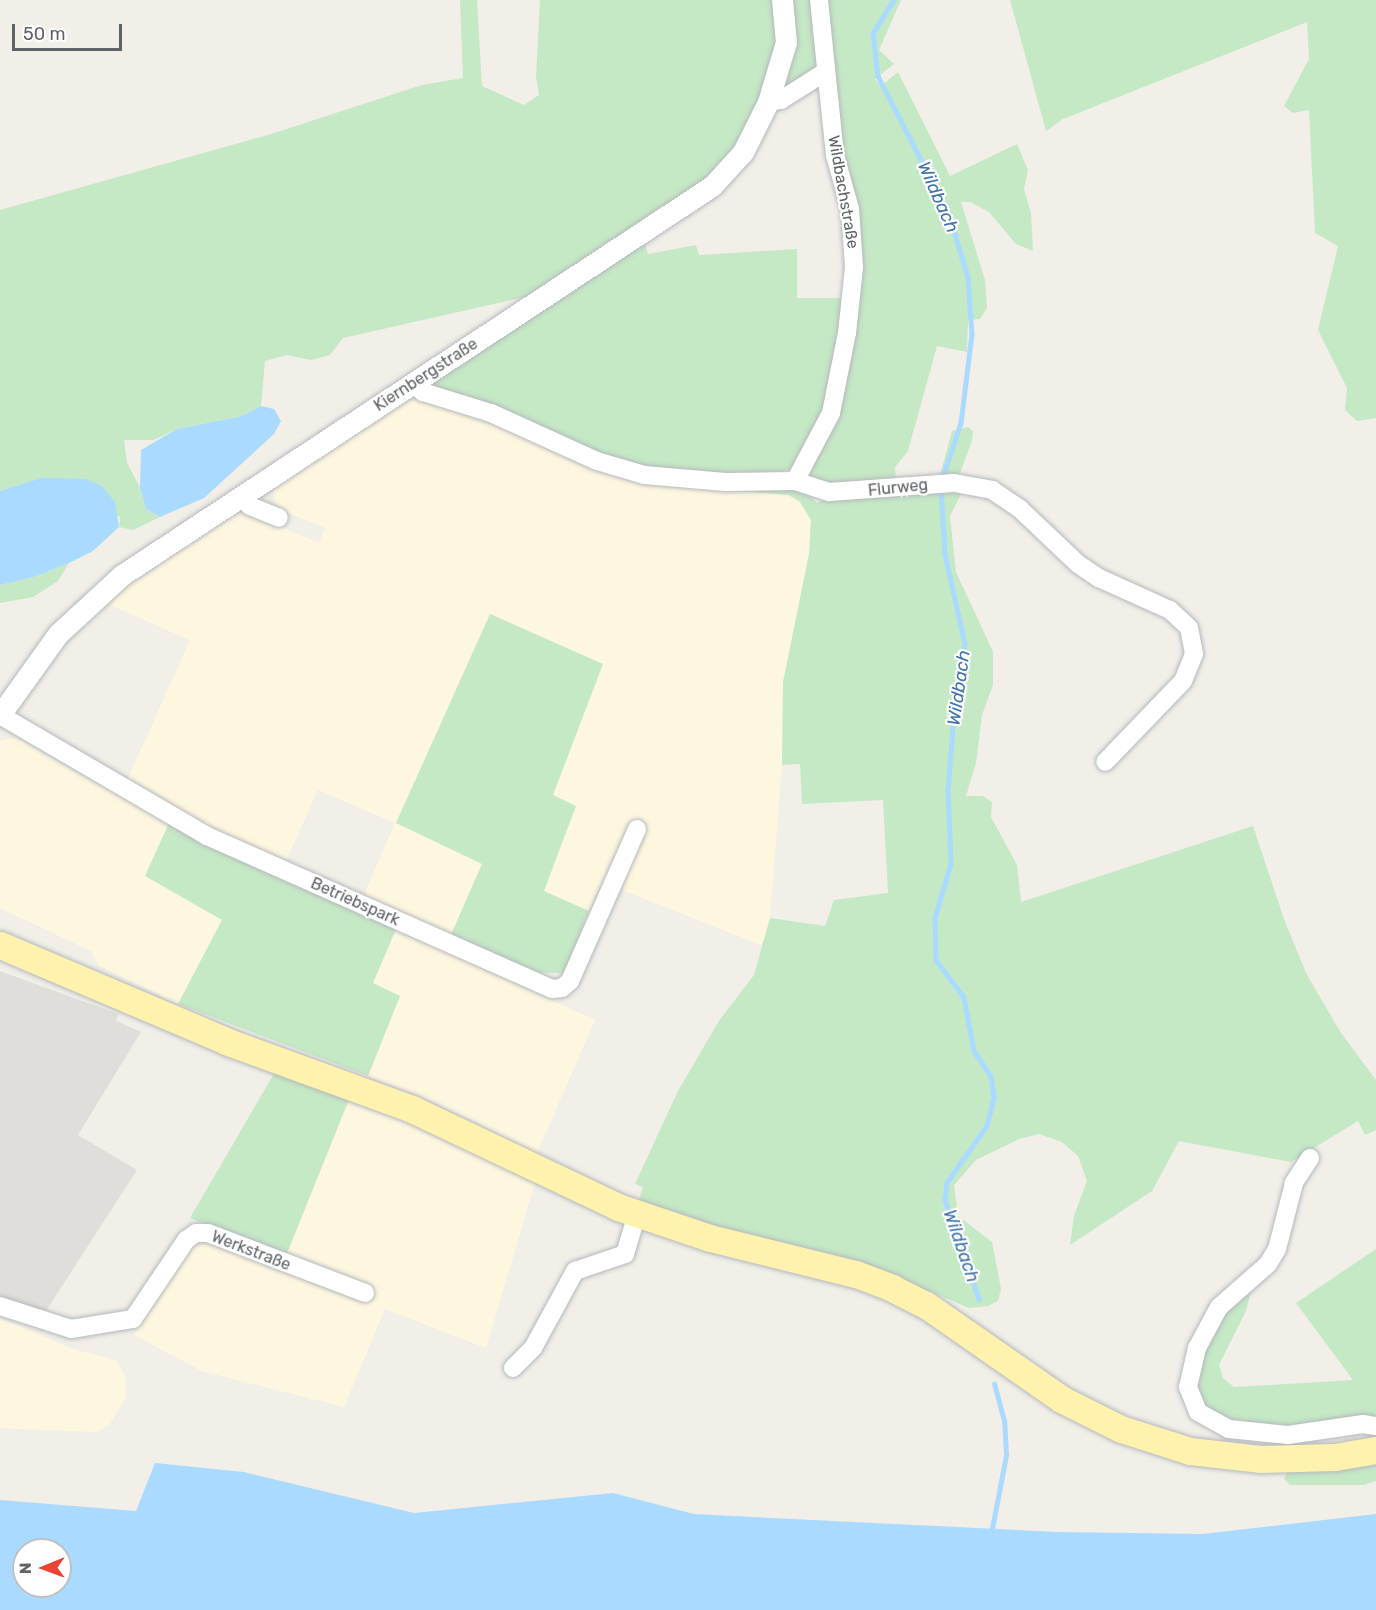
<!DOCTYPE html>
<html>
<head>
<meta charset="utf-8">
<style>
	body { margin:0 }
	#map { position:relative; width:1376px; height:1610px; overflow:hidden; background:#f1efe8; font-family:Rubik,sans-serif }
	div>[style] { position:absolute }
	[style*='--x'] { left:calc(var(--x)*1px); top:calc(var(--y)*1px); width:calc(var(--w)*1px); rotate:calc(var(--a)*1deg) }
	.commercial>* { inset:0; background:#fef7e0 }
	.industrial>* { inset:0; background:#e0deda }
	.green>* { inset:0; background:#c5e8c5 }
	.water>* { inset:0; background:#aadaff }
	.stream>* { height:4.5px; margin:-2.25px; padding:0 2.25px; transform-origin:2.25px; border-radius:2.25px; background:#aadaff }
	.roads { filter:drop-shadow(0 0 2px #b5b8bc) drop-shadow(0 0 2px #b5b8bc) }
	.minor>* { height:18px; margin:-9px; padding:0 9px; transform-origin:9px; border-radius:9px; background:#fff }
	.tertiary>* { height:21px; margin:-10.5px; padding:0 10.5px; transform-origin:10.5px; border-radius:10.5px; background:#fff }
	.primary>* { height:27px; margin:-13.5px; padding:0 13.5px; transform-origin:13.5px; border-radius:13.5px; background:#fff2af }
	span { translate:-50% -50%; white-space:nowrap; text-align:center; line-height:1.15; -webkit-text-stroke:4.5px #fff; paint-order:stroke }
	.street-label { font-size:16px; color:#5f6368 }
	.water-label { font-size:18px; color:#4174aa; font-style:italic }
	.north { position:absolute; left:12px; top:1538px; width:60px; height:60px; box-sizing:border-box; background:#fff; border:2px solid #bfc1c3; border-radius:50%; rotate:269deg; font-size:16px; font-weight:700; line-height:24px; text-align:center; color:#5f6368 }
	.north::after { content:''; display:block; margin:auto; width:21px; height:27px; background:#ea4335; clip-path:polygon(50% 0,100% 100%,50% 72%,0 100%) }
	.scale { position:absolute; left:12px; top:24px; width:110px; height:27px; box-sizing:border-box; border:3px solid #5f6368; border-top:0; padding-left:8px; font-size:18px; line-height:21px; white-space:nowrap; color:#5f6368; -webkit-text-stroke:4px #fff; paint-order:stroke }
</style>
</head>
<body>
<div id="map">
	<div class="commercial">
		<div style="clip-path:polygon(423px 400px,716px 489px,789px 495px,800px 502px,811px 520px,809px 554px,783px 682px,782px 765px,769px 928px,761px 945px,602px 882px,589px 911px,543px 891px,576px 806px,552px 796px,602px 665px,491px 614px,396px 823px,482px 864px,450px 937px,363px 898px,395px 823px,318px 790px,285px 863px,204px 826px,126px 783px,190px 640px,103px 602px,233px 513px,257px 517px,319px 543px,325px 528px,284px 511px,275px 503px,273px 488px,382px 415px,405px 401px)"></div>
		<div style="clip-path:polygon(14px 737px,169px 823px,145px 876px,222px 920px,178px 1004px,99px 966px,91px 951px,0 908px,0 741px)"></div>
		<div style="clip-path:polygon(396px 929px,595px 1020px,537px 1153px,423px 1097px,368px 1076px,400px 996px,373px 983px)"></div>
		<div style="clip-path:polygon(350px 1097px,432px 1129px,535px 1183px,486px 1348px,385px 1309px,344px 1407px,202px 1371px,134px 1335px,193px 1244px,209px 1241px,286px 1256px)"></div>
		<div style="clip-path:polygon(0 1318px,73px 1349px,116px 1360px,125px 1375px,126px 1397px,110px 1424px,97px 1432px,0 1428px)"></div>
	</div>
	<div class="industrial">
		<div style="clip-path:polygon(0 971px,118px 1014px,116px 1021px,141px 1032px,78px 1135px,137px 1170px,44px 1314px,0 1300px)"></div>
	</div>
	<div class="green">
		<div style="clip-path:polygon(460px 0,477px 0,482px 86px,524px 105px,539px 95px,536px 76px,540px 0,777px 0,782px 15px,770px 79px,738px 145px,710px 176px,538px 294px,343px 338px,330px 355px,311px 360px,287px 355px,265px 361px,261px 406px,242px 416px,177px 429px,154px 440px,124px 440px,127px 463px,140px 487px,146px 509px,160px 517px,133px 530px,119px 527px,120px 517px,41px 478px,0 491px,0 210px,268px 135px,422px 85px,463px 78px)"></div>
		<div style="clip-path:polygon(788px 0,901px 0,879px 50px,894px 64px,875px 79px,881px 86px,898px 72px,950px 176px,1017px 144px,1028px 170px,1024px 189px,1031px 214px,1033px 251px,1016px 244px,989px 212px,970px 202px,961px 202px,985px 280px,987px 308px,980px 319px,968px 320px,967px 352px,937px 346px,908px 451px,895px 467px,896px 483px,818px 485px,811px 476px,812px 463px,801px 460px,791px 469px,753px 477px,631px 467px,429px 387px,430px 380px,644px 241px,648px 254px,696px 245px,699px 255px,797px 249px,797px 298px,860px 298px,860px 249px,841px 162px,830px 77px,767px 118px)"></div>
		<div style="clip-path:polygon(1010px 0,1376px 0,1376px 418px,1357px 421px,1345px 410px,1347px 388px,1318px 330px,1338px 246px,1315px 233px,1309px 110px,1293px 113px,1284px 106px,1309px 59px,1307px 22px,1063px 119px,1046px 131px)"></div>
		<div style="clip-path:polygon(968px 427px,973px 431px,972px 441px,960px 473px,939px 479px,952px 431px)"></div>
		<div style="clip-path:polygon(773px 487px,807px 493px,817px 503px,827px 497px,963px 490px,950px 516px,956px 572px,993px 652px,993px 685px,982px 715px,976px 763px,966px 796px,983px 796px,992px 802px,991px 817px,1017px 865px,1021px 902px,1253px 826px,1285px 922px,1307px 975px,1341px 1033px,1376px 1080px,1376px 1130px,1365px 1135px,1358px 1121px,1291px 1162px,1179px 1141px,1152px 1191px,1070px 1245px,1074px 1216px,1087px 1181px,1078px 1156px,1062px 1142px,1039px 1134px,1019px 1139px,976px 1160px,954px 1185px,958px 1216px,992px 1242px,1001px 1289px,998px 1301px,988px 1306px,969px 1308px,927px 1290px,918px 1293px,637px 1206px,643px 1187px,635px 1184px,678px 1091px,719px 1021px,754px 975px,770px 918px,825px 926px,834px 900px,888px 893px,883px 800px,802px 804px,800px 764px,782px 765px,783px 682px,809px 554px,811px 520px,800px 502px,789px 495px,716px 489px)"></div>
		<div style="clip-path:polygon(69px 563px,58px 581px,33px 597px,0 603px,0 585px,34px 577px)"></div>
		<div style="clip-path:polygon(490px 614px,603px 664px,553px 795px,576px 806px,544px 891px,589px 911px,564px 973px,531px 972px,450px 937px,482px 864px,396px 823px)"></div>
		<div style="clip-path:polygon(169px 823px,396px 929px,373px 983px,400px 996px,368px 1076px,178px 1004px,222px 920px,145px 876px)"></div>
		<div style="clip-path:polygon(275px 1072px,350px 1097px,286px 1256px,190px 1218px)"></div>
		<div style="clip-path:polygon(1376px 1249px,1376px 1416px,1324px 1426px,1246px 1427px,1203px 1412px,1193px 1381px,1213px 1321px,1252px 1287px,1246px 1311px,1219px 1365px,1223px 1378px,1234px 1387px,1353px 1380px,1296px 1303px)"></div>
		<div style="clip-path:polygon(1376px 1459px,1376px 1481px,1363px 1485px,1290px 1485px,1284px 1479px,1288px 1471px)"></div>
	</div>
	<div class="water">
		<div style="clip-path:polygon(261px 406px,274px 409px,281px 421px,274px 434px,204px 498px,160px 517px,146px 509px,140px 487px,141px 450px,177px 429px,242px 416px)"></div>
		<div style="clip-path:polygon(41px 478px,86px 479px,102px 486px,115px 502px,119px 527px,93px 551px,69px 563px,34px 577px,0 585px,0 491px)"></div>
		<div style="clip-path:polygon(evenodd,155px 1463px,244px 1472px,414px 1513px,613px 1493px,694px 1514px,1056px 1532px,1203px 1534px,1376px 1514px,1376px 1610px,0 1610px,0 1500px,136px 1511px,155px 1463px,24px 1550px,60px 1550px,60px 1586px,24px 1586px,24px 1550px)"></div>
	</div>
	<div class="stream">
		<div style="--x:894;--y:0;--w:39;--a:122"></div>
		<div style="--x:873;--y:33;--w:43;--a:83.4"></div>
		<div style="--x:878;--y:76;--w:155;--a:62.8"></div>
		<div style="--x:949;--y:214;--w:66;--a:73.2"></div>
		<div style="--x:968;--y:277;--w:57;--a:86"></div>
		<div style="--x:972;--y:334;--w:90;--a:97"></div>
		<div style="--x:961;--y:423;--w:60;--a:108.4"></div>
		<div style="--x:941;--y:488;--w:66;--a:86.5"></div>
		<div style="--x:945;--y:554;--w:92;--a:77.5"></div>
		<div style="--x:965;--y:644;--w:59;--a:99.8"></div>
		<div style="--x:955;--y:702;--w:89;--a:94.5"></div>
		<div style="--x:948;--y:791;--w:73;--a:87.6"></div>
		<div style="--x:951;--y:864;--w:56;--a:106.5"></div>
		<div style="--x:935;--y:918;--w:42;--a:88.6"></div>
		<div style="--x:936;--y:960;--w:46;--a:52.9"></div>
		<div style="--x:964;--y:997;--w:55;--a:79.5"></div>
		<div style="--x:974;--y:1051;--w:30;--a:56"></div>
		<div style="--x:991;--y:1076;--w:22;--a:82"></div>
		<div style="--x:994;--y:1098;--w:29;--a:104"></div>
		<div style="--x:987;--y:1126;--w:70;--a:125.1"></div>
		<div style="--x:947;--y:1183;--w:16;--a:97"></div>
		<div style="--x:945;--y:1199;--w:106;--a:71.2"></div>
		<div style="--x:991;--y:1534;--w:80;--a:-79.2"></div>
		<div style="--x:1006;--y:1455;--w:34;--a:-93"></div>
		<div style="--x:1004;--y:1421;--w:38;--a:-105"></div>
	</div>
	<div class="roads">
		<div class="minor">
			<div style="--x:768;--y:102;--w:13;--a:-9"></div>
			<div style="--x:781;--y:100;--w:52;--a:-32.5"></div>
			<div style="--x:413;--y:384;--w:13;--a:39"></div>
			<div style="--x:423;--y:392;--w:71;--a:17.2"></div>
			<div style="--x:491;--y:413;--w:116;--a:24.4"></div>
			<div style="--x:597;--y:461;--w:49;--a:16.6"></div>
			<div style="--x:644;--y:475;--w:82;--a:4.9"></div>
			<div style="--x:726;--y:482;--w:69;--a:-0.8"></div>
			<div style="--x:795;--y:481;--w:36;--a:18"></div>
			<div style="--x:829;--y:492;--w:125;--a:-4.1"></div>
			<div style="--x:954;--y:483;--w:39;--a:10"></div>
			<div style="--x:992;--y:490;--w:34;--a:34"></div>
			<div style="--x:1020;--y:509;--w:80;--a:43.5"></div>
			<div style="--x:1078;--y:564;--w:25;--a:34"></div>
			<div style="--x:1099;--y:578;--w:78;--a:24.3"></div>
			<div style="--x:1170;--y:610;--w:26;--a:43"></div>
			<div style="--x:1189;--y:628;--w:26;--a:79"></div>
			<div style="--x:1194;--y:654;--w:29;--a:112"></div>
			<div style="--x:1183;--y:681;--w:112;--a:133.9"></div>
			<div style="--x:795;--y:481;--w:77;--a:-62.1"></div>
			<div style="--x:831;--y:413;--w:82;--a:-78.7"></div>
			<div style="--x:847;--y:333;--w:66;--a:-83.9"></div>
			<div style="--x:854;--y:267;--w:58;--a:-93.9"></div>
			<div style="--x:850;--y:209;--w:56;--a:-105.5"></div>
			<div style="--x:835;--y:155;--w:156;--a:-95.9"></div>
			<div style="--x:241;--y:496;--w:13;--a:48"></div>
			<div style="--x:250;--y:506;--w:31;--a:22"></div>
			<div style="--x:0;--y:715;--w:240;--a:30.3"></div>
			<div style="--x:207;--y:836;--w:377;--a:23.9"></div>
			<div style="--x:552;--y:989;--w:10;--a:-6"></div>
			<div style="--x:562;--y:988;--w:11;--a:-41"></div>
			<div style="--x:570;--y:981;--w:166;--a:-66.2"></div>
			<div style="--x:1310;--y:1158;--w:30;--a:123"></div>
			<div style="--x:1294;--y:1183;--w:68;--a:104.4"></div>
			<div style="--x:1277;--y:1249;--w:17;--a:121"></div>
			<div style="--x:1268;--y:1264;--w:65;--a:138.7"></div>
			<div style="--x:1219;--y:1307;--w:47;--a:118.2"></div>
			<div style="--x:1197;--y:1348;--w:40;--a:103"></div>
			<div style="--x:1188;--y:1387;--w:27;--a:68"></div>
			<div style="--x:1198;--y:1412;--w:35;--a:29"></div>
			<div style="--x:1229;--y:1429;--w:59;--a:5.8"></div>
			<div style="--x:1288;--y:1435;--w:76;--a:-8.3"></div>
			<div style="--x:1363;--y:1424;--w:13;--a:9"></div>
			<div style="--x:0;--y:1306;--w:75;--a:17.9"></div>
			<div style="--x:71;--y:1329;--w:63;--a:-9.2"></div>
			<div style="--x:133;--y:1319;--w:95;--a:-56.1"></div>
			<div style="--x:186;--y:1240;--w:12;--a:-35"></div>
			<div style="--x:196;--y:1233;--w:12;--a:0"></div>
			<div style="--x:208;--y:1233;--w:168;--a:20.9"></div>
			<div style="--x:513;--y:1368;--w:28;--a:-45"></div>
			<div style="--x:533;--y:1348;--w:88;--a:-61.4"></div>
			<div style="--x:575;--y:1271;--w:53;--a:-18.8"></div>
			<div style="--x:625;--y:1254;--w:42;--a:-73.3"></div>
		</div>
		<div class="tertiary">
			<div style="--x:0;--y:715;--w:100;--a:-54.4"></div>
			<div style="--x:58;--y:634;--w:87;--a:-42.7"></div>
			<div style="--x:122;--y:575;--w:707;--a:-33.4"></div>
			<div style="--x:712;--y:186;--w:46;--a:-47.6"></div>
			<div style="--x:743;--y:152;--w:56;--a:-63.4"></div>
			<div style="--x:768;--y:102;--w:63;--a:-73.3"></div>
			<div style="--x:786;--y:42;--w:42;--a:-95.4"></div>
		</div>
		<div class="primary">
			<div style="--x:0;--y:945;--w:248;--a:23"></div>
			<div style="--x:228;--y:1042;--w:196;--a:20"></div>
			<div style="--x:412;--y:1109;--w:228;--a:25.4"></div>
			<div style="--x:618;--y:1207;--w:97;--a:18.6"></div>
			<div style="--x:710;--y:1238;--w:150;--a:13.9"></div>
			<div style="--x:856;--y:1274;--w:39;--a:21"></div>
			<div style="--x:892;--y:1288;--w:38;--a:27"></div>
			<div style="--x:926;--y:1305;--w:165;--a:34.8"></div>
			<div style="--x:1061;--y:1399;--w:67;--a:26.6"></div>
			<div style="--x:1121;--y:1429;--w:72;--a:17.7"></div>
			<div style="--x:1190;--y:1451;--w:70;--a:6.5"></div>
			<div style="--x:1260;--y:1459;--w:75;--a:-1.5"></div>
			<div style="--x:1335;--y:1457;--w:42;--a:-9.7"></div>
		</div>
	</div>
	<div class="street-label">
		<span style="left:843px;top:192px;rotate:80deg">Wildbachstraße</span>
		<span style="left:426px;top:375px;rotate:-33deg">Kiernbergstraße</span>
		<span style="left:898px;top:488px;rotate:-6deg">Flurweg</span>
		<span style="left:355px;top:902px;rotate:24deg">Betriebspark</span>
		<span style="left:251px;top:1251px;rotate:21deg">Werkstraße</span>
	</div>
	<div class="water-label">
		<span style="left:938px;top:197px;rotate:66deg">Wildbach</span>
		<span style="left:959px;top:688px;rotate:-82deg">Wildbach</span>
		<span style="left:961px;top:1246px;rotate:71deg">Wildbach</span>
	</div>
	<div class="north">N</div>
	<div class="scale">50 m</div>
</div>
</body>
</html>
